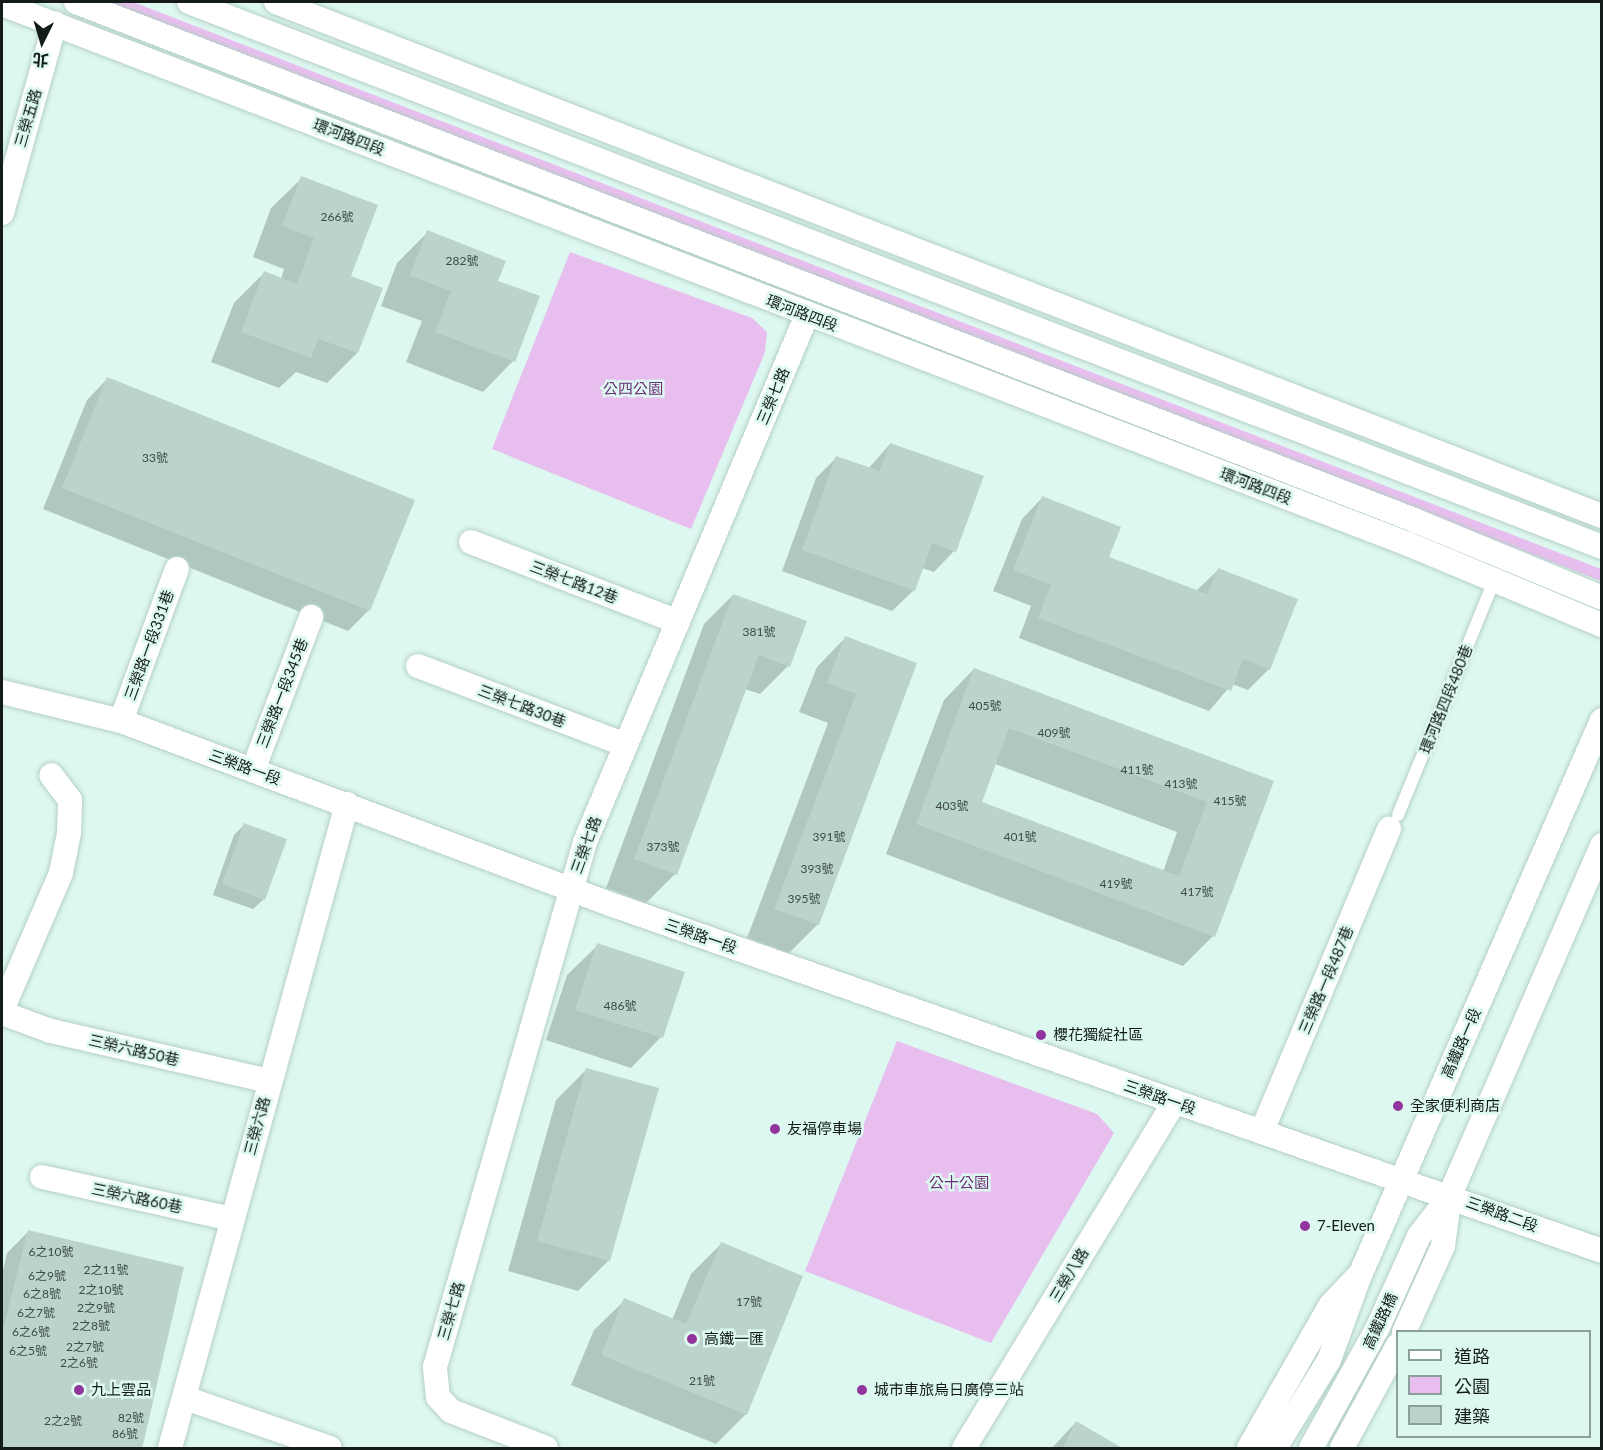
<!DOCTYPE html>
<html>
<head>
<meta charset="utf-8">
<style>
	body { margin:0 }
	#map { position:relative; width:1603px; height:1450px; overflow:hidden; background:#ddf8f0; font-family:Lato,"Noto Sans TC",sans-serif }
	div>[style] { position:absolute }
	[style*='--x'] { left:calc(var(--x)*1px); top:calc(var(--y)*1px); width:calc(var(--w)*1px); rotate:calc(var(--a)*1deg) }
	.green>* { inset:0; background:#e8beee }
	.shadow>* { inset:0; background:#0003 }
	.building>* { inset:0; background:#bad4cd }
	.roads { filter:drop-shadow(0 0 2px #b5cfc8) drop-shadow(0 0 2px #b5cfc8) }
	.service>* { height:12px; margin:-6px; padding:0 6px; transform-origin:6px; border-radius:6px; background:#fff }
	.minor>* { height:24px; margin:-12px; padding:0 12px; transform-origin:12px; border-radius:12px; background:#fff }
	.dots>* { width:16px; height:16px; translate:-50% -50%; box-sizing:border-box; border:3px solid #ddf8f0; border-radius:50% }
	span { translate:-50% -50%; white-space:nowrap; text-align:center; line-height:1.15; -webkit-text-stroke:5px #ddf8f0; paint-order:stroke }
	.number-label { font-size:12px; color:#3d4a46 }
	.number-label span { -webkit-text-stroke-width:0 }
	.street-label { font-size:15px; color:#131c19 }
	.park-label { font-size:15px; color:#6d2d77 }
	.poi-label { font-size:15px; color:#131c19 }
	.left { translate:0 -50%; text-align:left }
	.frame { position:absolute; inset:0; border:3px solid #131c19; pointer-events:none }
	.legend { position:absolute; left:1396px; top:1330px; width:195px; height:108px; box-sizing:border-box; background:#ddf8f0; border:2px solid #8ca09a; margin:0; padding:8px 10px; list-style:none; font-size:18px; color:#131c19 }
	.legend li { display:flex; align-items:center; gap:12px; height:30px }
	.legend b { width:30px; border:2px solid #8ca09a }
	.north { position:absolute; left:12px; top:12px; width:60px; height:60px; -webkit-text-stroke:4px #ddf8f0; paint-order:stroke; rotate:185deg; font-size:16px; font-weight:700; line-height:24px; text-align:center; color:#131c19 }
	.north::after { content:''; display:block; margin:auto; width:21px; height:27px; background:#131c19; clip-path:polygon(50% 0,100% 100%,50% 72%,0 100%) }
</style>
</head>
<body>
<div id="map">
	<div class="green">
		<div style="clip-path:polygon(99px 2px,133px 2px,1601px 569px,1601px 581px)"></div>
		<div style="clip-path:polygon(570px 252px,752px 318px,767px 332px,765px 352px,691px 529px,492px 449px)"></div>
		<div style="clip-path:polygon(897px 1041px,1097px 1114px,1114px 1133px,991px 1343px,805px 1271px)"></div>
	</div>
	<div class="shadow">
		<div style="clip-path:polygon(302px 178px,349px 277px,357px 353px,327px 383px,296px 372px,279px 388px,211px 362px,234px 303px,264px 273px,281px 279px,284px 269px,253px 257px,271px 208px)"></div>
		<div style="clip-path:polygon(428px 232px,497px 282px,513px 361px,483px 392px,406px 362px,422px 321px,381px 306px,397px 263px)"></div>
		<div style="clip-path:polygon(107px 379px,369px 610px,348px 631px,43px 509px,87px 400px)"></div>
		<div style="clip-path:polygon(890px 444px,954px 551px,934px 572px,922px 568px,913px 591px,892px 611px,782px 571px,816px 478px,837px 457px,868px 469px)"></div>
		<div style="clip-path:polygon(1042px 498px,1107px 558px,1196px 591px,1218px 570px,1269px 669px,1248px 690px,1232px 684px,1209px 711px,1019px 638px,1031px 606px,993px 591px,1022px 519px)"></div>
		<div style="clip-path:polygon(733px 595px,788px 666px,760px 694px,745px 689px,675px 874px,646px 903px,606px 888px,704px 624px)"></div>
		<div style="clip-path:polygon(845px 638px,916px 664px,817px 925px,789px 953px,747px 938px,828px 723px,799px 712px,817px 667px)"></div>
		<div style="clip-path:polygon(evenodd,974px 669px,1272px 782px,1213px 936px,1183px 966px,886px 854px,944px 700px,974px 669px,995px 764px,1177px 832px,1163px 872px,980px 803px,995px 764px)"></div>
		<div style="clip-path:polygon(244px 825px,264px 899px,253px 909px,213px 895px,234px 835px)"></div>
		<div style="clip-path:polygon(598px 945px,683px 973px,661px 1037px,631px 1068px,546px 1040px,567px 975px)"></div>
		<div style="clip-path:polygon(587px 1069px,609px 1260px,578px 1291px,508px 1271px,556px 1100px)"></div>
		<div style="clip-path:polygon(28px 1232px,141px 1448px,2px 1448px,2px 1275px,7px 1253px)"></div>
		<div style="clip-path:polygon(721px 1244px,746px 1414px,716px 1444px,571px 1385px,594px 1330px,625px 1300px,672px 1320px,691px 1274px)"></div>
		<div style="clip-path:polygon(1076px 1422px,1121px 1448px,1052px 1448px)"></div>
	</div>
	<div class="building">
		<div style="clip-path:polygon(301px 176px,378px 205px,351px 276px,383px 288px,358px 353px,318px 339px,311px 358px,241px 332px,264px 271px,297px 284px,314px 238px,282px 226px)"></div>
		<div style="clip-path:polygon(427px 230px,506px 261px,498px 281px,540px 296px,515px 362px,435px 332px,451px 291px,410px 276px)"></div>
		<div style="clip-path:polygon(107px 377px,415px 500px,370px 611px,62px 488px)"></div>
		<div style="clip-path:polygon(890px 443px,984px 476px,956px 552px,932px 543px,915px 591px,802px 550px,836px 456px,880px 471px)"></div>
		<div style="clip-path:polygon(1042px 496px,1121px 527px,1109px 557px,1207px 594px,1218px 568px,1298px 599px,1270px 670px,1243px 659px,1231px 691px,1038px 618px,1051px 585px,1013px 570px)"></div>
		<div style="clip-path:polygon(733px 594px,807px 621px,790px 667px,759px 655px,677px 875px,634px 859px)"></div>
		<div style="clip-path:polygon(845px 636px,917px 663px,819px 925px,774px 909px,856px 694px,827px 683px)"></div>
		<div style="clip-path:polygon(evenodd,974px 668px,1274px 781px,1215px 937px,916px 824px,974px 668px,1009px 728px,1207px 802px,1179px 876px,982px 802px,1009px 728px)"></div>
		<div style="clip-path:polygon(244px 823px,287px 839px,265px 900px,222px 884px)"></div>
		<div style="clip-path:polygon(597px 943px,685px 972px,663px 1038px,575px 1010px)"></div>
		<div style="clip-path:polygon(586px 1068px,659px 1088px,610px 1261px,537px 1241px)"></div>
		<div style="clip-path:polygon(28px 1230px,184px 1267px,142px 1449px,2px 1449px,2px 1334px)"></div>
		<div style="clip-path:polygon(721px 1242px,803px 1276px,747px 1415px,601px 1355px,624px 1298px,686px 1324px)"></div>
		<div style="clip-path:polygon(1076px 1421px,1124px 1449px,1062px 1449px)"></div>
	</div>
	<div class="roads">
		<div class="service">
			<div style="--x:1398;--y:815;--w:251;--a:-67.7"></div>
		</div>
		<div class="minor">
			<div style="--x:76;--y:2;--w:1435;--a:21.16"></div>
			<div style="--x:1414;--y:520;--w:204;--a:22.5"></div>
			<div style="--x:189;--y:2;--w:1514;--a:21.09"></div>
			<div style="--x:276;--y:2;--w:1422;--a:21.19"></div>
			<div style="--x:2;--y:4;--w:1506;--a:21.01"></div>
			<div style="--x:1408;--y:544;--w:210;--a:22.7"></div>
			<div style="--x:2;--y:213;--w:197;--a:-74.4"></div>
			<div style="--x:471;--y:542;--w:222;--a:21.1"></div>
			<div style="--x:418;--y:666;--w:222;--a:20.8"></div>
			<div style="--x:2;--y:692;--w:122;--a:13.7"></div>
			<div style="--x:121;--y:721;--w:522;--a:20.52"></div>
			<div style="--x:610;--y:904;--w:1051;--a:19.28"></div>
			<div style="--x:121;--y:721;--w:162;--a:-69.8"></div>
			<div style="--x:253;--y:770;--w:164;--a:-69.2"></div>
			<div style="--x:2;--y:1010;--w:149;--a:-66.7"></div>
			<div style="--x:61;--y:873;--w:41;--a:-78.7"></div>
			<div style="--x:69;--y:833;--w:33;--a:-88"></div>
			<div style="--x:70;--y:800;--w:31;--a:-127"></div>
			<div style="--x:2;--y:1013;--w:52;--a:20.2"></div>
			<div style="--x:51;--y:1031;--w:224;--a:12.9"></div>
			<div style="--x:1262;--y:1131;--w:328;--a:-67.2"></div>
			<div style="--x:42;--y:1177;--w:195;--a:12.5"></div>
			<div style="--x:1404;--y:1332;--w:94;--a:-65.6"></div>
			<div style="--x:1443;--y:1246;--w:51;--a:-82.2"></div>
			<div style="--x:1450;--y:1195;--w:382;--a:-66.5"></div>
			<div style="--x:185;--y:1398;--w:153;--a:19"></div>
			<div style="--x:170;--y:1448;--w:668;--a:-74.63"></div>
			<div style="--x:546;--y:1448;--w:102;--a:-158.7"></div>
			<div style="--x:451;--y:1411;--w:19;--a:-133"></div>
			<div style="--x:438;--y:1397;--w:30;--a:-96"></div>
			<div style="--x:435;--y:1367;--w:546;--a:-74.05"></div>
			<div style="--x:585;--y:842;--w:572;--a:-67.16"></div>
			<div style="--x:964;--y:1448;--w:405;--a:-58.7"></div>
			<div style="--x:1249;--y:1448;--w:163;--a:-60.3"></div>
			<div style="--x:1330;--y:1306;--w:45;--a:-46.8"></div>
			<div style="--x:1361;--y:1273;--w:603;--a:-66.45"></div>
			<div style="--x:1275;--y:1448;--w:103;--a:-58.5"></div>
			<div style="--x:1329;--y:1360;--w:90;--a:-70"></div>
			<div style="--x:1311;--y:1448;--w:138;--a:-61"></div>
			<div style="--x:1378;--y:1327;--w:100;--a:-65.7"></div>
			<div style="--x:1419;--y:1236;--w:49;--a:-52.4"></div>
			<div style="--x:1342;--y:1448;--w:117;--a:-61.5"></div>
		</div>
	</div>
	<div class="dots">
		<div style="left:1041px;top:1035px;background:#91349e"></div>
		<div style="left:1398px;top:1106px;background:#91349e"></div>
		<div style="left:775px;top:1129px;background:#91349e"></div>
		<div style="left:1305px;top:1226px;background:#91349e"></div>
		<div style="left:692px;top:1339px;background:#91349e"></div>
		<div style="left:79px;top:1390px;background:#91349e"></div>
		<div style="left:862px;top:1390px;background:#91349e"></div>
	</div>
	<div class="number-label">
		<span style="left:337px;top:217px">266號</span>
		<span style="left:462px;top:261px">282號</span>
		<span style="left:155px;top:458px">33號</span>
		<span style="left:759px;top:632px">381號</span>
		<span style="left:985px;top:706px">405號</span>
		<span style="left:1054px;top:733px">409號</span>
		<span style="left:1137px;top:770px">411號</span>
		<span style="left:1181px;top:784px">413號</span>
		<span style="left:1230px;top:801px">415號</span>
		<span style="left:952px;top:806px">403號</span>
		<span style="left:829px;top:837px">391號</span>
		<span style="left:1020px;top:837px">401號</span>
		<span style="left:663px;top:847px">373號</span>
		<span style="left:817px;top:869px">393號</span>
		<span style="left:1116px;top:884px">419號</span>
		<span style="left:1197px;top:892px">417號</span>
		<span style="left:804px;top:899px">395號</span>
		<span style="left:620px;top:1006px">486號</span>
		<span style="left:51px;top:1252px">6之10號</span>
		<span style="left:106px;top:1270px">2之11號</span>
		<span style="left:47px;top:1276px">6之9號</span>
		<span style="left:101px;top:1290px">2之10號</span>
		<span style="left:42px;top:1294px">6之8號</span>
		<span style="left:749px;top:1302px">17號</span>
		<span style="left:96px;top:1308px">2之9號</span>
		<span style="left:36px;top:1313px">6之7號</span>
		<span style="left:91px;top:1326px">2之8號</span>
		<span style="left:31px;top:1332px">6之6號</span>
		<span style="left:85px;top:1347px">2之7號</span>
		<span style="left:28px;top:1351px">6之5號</span>
		<span style="left:79px;top:1363px">2之6號</span>
		<span style="left:702px;top:1381px">21號</span>
		<span style="left:131px;top:1418px">82號</span>
		<span style="left:63px;top:1421px">2之2號</span>
		<span style="left:125px;top:1434px">86號</span>
	</div>
	<div class="street-label">
		<span style="left:28px;top:118px;rotate:-74deg">三榮五路</span>
		<span style="left:349px;top:137px;rotate:21deg">環河路四段</span>
		<span style="left:802px;top:313px;rotate:21deg">環河路四段</span>
		<span style="left:773px;top:396px;rotate:-67deg">三榮七路</span>
		<span style="left:1256px;top:486px;rotate:21deg">環河路四段</span>
		<span style="left:574px;top:582px;rotate:21deg">三榮七路12巷</span>
		<span style="left:149px;top:645px;rotate:-70deg">三榮路一段331巷</span>
		<span style="left:282px;top:693px;rotate:-69deg">三榮路一段345巷</span>
		<span style="left:1446px;top:699px;rotate:-68deg">環河路四段480巷</span>
		<span style="left:522px;top:706px;rotate:21deg">三榮七路30巷</span>
		<span style="left:245px;top:767px;rotate:20deg">三榮路一段</span>
		<span style="left:586px;top:845px;rotate:-70deg">三榮七路</span>
		<span style="left:701px;top:936px;rotate:19deg">三榮路一段</span>
		<span style="left:1326px;top:980px;rotate:-67deg">三榮路一段487巷</span>
		<span style="left:1461px;top:1043px;rotate:-66deg">高鐵路一段</span>
		<span style="left:134px;top:1050px;rotate:13deg">三榮六路50巷</span>
		<span style="left:1160px;top:1097px;rotate:19deg">三榮路一段</span>
		<span style="left:257px;top:1126px;rotate:-75deg">三榮六路</span>
		<span style="left:137px;top:1198px;rotate:12deg">三榮六路60巷</span>
		<span style="left:1502px;top:1214px;rotate:20deg">三榮路二段</span>
		<span style="left:1069px;top:1275px;rotate:-59deg">三榮八路</span>
		<span style="left:451px;top:1311px;rotate:-74deg">三榮七路</span>
		<span style="left:1380px;top:1321px;rotate:-65deg">高鐵路橋</span>
	</div>
	<div class="park-label">
		<span style="left:633px;top:389px">公四公園</span>
		<span style="left:959px;top:1183px">公十公園</span>
	</div>
	<div class="poi-label">
		<span class="left" style="left:1053px;top:1035px">櫻花獨綻社區</span>
		<span class="left" style="left:1410px;top:1106px">全家便利商店</span>
		<span class="left" style="left:787px;top:1129px">友福停車場</span>
		<span class="left" style="left:1317px;top:1226px">7-Eleven</span>
		<span class="left" style="left:704px;top:1339px">高鐵一匯</span>
		<span class="left" style="left:91px;top:1390px">九上雲品</span>
		<span class="left" style="left:874px;top:1390px">城市車旅烏日廣停三站</span>
	</div>
	<div class="frame"></div>
	<ul class="legend">
	<li><b style="height:8px;background:#fff"></b>道路</li>
	<li><b style="height:16px;background:#e8beee"></b>公園</li>
	<li><b style="height:16px;background:#bad4cd"></b>建築</li>
	</ul>
	<div class="north">北</div>
</div>
</body>
</html>
